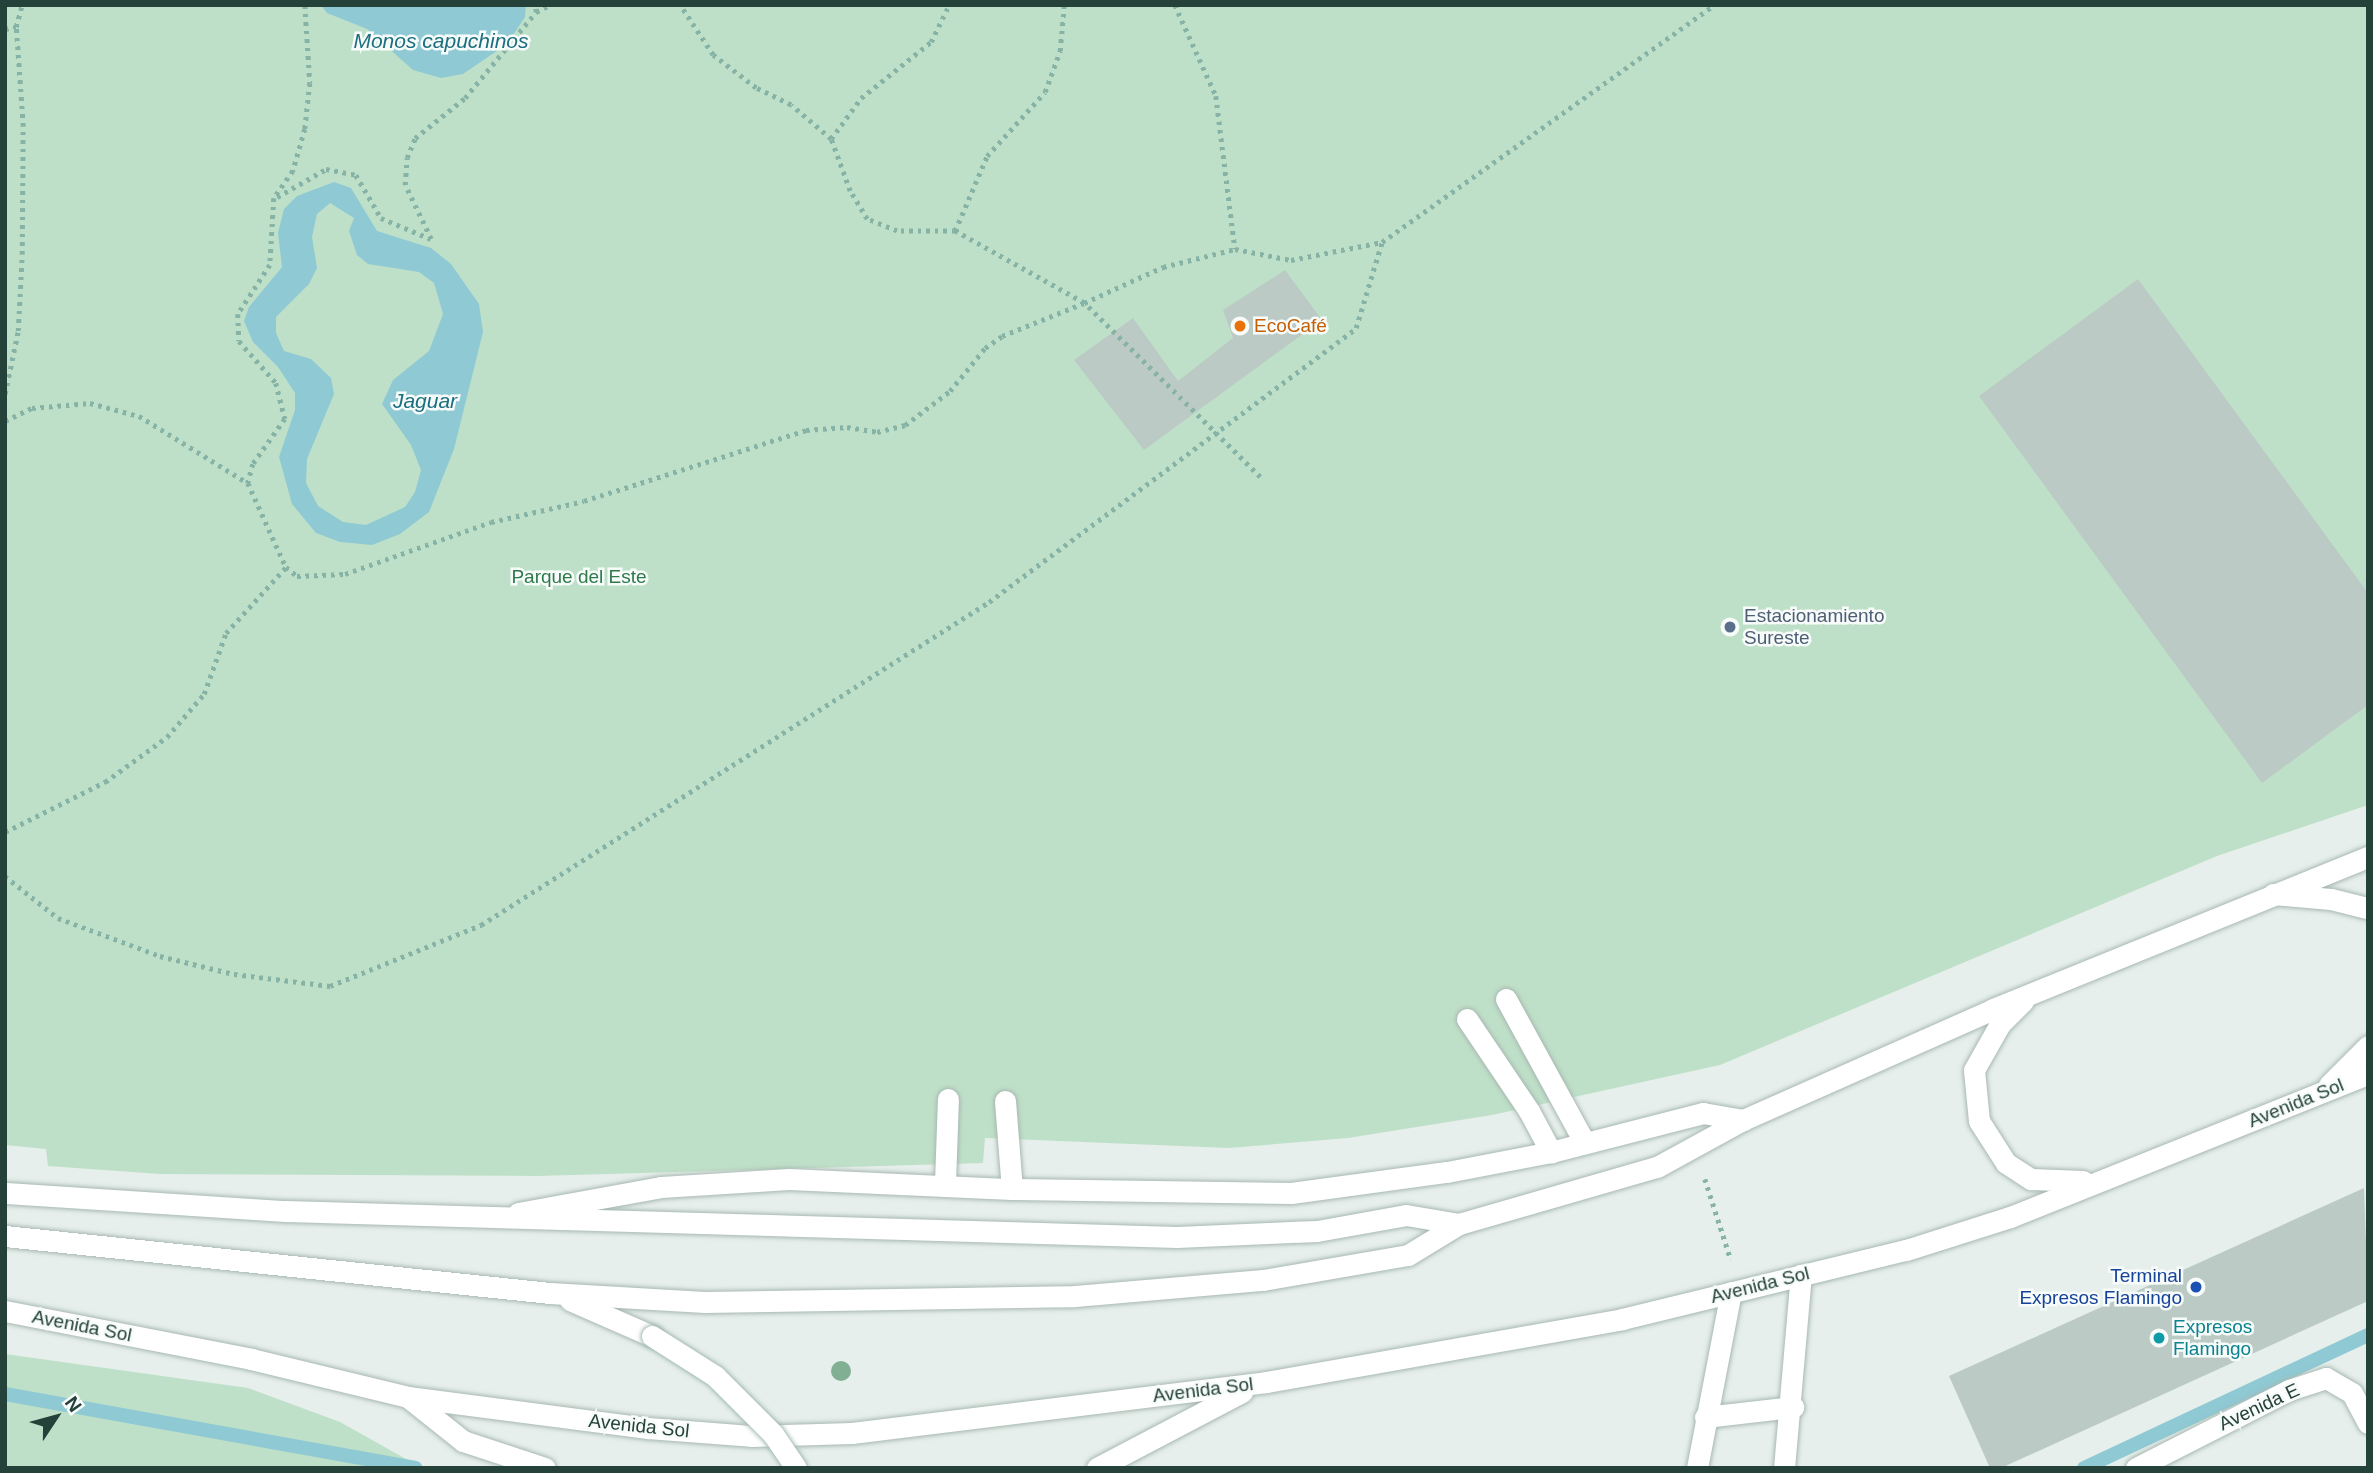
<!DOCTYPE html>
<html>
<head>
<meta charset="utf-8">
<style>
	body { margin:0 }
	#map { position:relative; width:2373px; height:1473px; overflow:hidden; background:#e6efeb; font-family:Arial,sans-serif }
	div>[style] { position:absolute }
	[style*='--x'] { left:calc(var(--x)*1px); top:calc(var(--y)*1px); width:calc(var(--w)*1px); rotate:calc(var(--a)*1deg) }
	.green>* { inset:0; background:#bfe0c8 }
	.water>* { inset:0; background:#8ec9d4 }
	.stream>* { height:14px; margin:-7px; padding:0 7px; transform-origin:7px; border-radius:7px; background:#8ec9d4 }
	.building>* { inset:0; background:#bbcac4 }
	.path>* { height:4.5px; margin-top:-2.25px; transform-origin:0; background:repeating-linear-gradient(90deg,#86b3a5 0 3.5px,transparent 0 8.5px) }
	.roads { filter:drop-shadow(0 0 2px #a8b8b2) drop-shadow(0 0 2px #a8b8b2) }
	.lane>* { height:21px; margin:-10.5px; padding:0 10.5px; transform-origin:10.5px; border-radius:10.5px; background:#fff }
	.street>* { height:21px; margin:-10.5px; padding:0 10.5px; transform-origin:10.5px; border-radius:10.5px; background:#fff }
	.secondary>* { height:21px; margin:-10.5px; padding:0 10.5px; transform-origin:10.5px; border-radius:10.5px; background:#fff }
	.bridges { filter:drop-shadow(0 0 2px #a4bbb3) drop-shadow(0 0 2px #a4bbb3) }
	.secondary-bridge>* { height:21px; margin:-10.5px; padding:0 10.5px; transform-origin:10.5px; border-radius:10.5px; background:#fff }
	.trees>* { width:20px; height:20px; margin:-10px; border-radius:50%; background:#80af93 }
	.dots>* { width:19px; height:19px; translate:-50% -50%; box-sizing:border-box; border:4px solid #f7fbf9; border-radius:50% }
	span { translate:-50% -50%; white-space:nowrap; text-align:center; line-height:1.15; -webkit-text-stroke:5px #f7fbf9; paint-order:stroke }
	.food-label { font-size:19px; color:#c56008 }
	.left { translate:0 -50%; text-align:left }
	.park-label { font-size:19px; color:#2d7a4b }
	.service-label { font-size:19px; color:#4e5e75 }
	.street-label { font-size:19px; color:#24423a }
	.transit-label { font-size:19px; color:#164399 }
	.right { translate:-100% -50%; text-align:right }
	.culture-label { font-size:19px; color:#0d838f }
	.water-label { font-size:21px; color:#1c6f80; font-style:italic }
	.frame { position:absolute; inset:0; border:7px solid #24423a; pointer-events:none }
	.north { position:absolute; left:21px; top:1382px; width:70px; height:70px; -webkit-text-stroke:5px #f7fbf9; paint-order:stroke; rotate:54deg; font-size:19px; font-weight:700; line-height:28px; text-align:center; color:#24423a }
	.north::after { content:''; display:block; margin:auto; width:24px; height:32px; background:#24423a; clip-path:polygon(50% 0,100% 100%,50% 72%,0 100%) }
</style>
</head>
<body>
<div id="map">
	<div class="green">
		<div style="clip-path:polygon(5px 5px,2368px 5px,2368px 805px,2217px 856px,1720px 1065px,1492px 1115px,1348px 1138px,1229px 1148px,985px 1138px,983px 1163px,538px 1176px,160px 1174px,48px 1166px,46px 1149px,5px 1145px)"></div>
		<div style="clip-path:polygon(5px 1354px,248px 1388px,340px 1422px,422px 1468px,5px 1468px)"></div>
	</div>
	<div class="water">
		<div style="clip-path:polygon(321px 5px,526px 5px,525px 17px,507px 44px,463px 74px,441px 78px,413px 70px,367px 29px,327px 13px)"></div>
		<div style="clip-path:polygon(evenodd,334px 182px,351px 188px,377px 231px,431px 248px,451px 264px,479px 304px,483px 332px,454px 449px,429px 512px,400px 534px,372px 545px,340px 542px,316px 533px,292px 504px,279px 457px,295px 410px,295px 393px,278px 367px,253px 342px,244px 321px,249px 307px,282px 267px,278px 233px,284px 209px,297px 196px,334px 182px,330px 203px,354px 218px,349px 231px,357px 255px,368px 264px,419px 272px,434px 283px,443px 314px,429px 351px,393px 380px,382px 404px,411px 445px,421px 470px,415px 492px,405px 507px,366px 525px,343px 522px,318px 506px,306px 483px,307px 459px,334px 394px,331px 378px,311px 359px,284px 351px,276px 333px,276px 317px,309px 284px,317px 268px,312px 237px,317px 214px,330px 203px)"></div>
	</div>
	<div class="stream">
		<div style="--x:5;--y:1394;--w:417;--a:10.2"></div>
		<div style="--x:2084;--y:1468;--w:314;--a:-25.1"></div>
	</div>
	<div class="building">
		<div style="clip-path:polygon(1285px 270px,1322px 320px,1144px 450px,1074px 360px,1133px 318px,1178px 381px,1233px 338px,1223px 310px)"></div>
		<div style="clip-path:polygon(2138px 279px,2368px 593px,2368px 705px,2262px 783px,1979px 396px)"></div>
		<div style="clip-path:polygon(2364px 1188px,2368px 1301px,2001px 1468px,1990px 1468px,1949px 1376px)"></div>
	</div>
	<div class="path">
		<div style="--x:305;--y:5;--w:78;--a:86.3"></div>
		<div style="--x:310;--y:83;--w:46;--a:96.2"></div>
		<div style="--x:305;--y:129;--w:44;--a:105.9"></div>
		<div style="--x:293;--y:171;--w:33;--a:125"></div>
		<div style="--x:274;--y:198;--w:67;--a:93.4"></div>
		<div style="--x:270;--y:265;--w:59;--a:123.1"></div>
		<div style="--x:238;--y:314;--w:27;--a:88"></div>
		<div style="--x:239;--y:341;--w:56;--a:48.6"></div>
		<div style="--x:276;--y:383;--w:37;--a:76"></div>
		<div style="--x:285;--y:419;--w:55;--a:125.4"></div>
		<div style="--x:253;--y:464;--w:20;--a:105"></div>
		<div style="--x:248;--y:483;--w:92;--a:65.7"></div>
		<div style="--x:286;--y:567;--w:14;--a:39"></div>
		<div style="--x:297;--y:576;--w:48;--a:-2.4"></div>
		<div style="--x:345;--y:574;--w:155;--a:-19.6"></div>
		<div style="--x:491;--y:522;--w:95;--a:-12.7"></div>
		<div style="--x:584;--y:501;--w:233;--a:-17.7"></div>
		<div style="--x:806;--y:430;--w:41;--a:-4.2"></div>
		<div style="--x:847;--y:427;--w:30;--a:9"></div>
		<div style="--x:877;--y:432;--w:29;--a:-14"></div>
		<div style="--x:905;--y:425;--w:56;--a:-37.1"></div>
		<div style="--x:950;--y:391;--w:55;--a:-50.9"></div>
		<div style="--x:985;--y:348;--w:21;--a:-35"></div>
		<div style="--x:1002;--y:336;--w:88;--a:-21.9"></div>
		<div style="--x:1084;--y:303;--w:148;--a:-150.8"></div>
		<div style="--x:955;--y:231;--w:58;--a:180"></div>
		<div style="--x:897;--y:231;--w:32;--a:-158"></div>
		<div style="--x:867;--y:219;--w:33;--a:-121"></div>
		<div style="--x:850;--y:191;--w:55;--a:-110.1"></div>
		<div style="--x:831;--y:139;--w:52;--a:-139.6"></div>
		<div style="--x:791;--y:105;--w:39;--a:-154"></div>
		<div style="--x:756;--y:88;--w:54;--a:-142.5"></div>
		<div style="--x:713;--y:55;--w:60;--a:-123.4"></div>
		<div style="--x:1175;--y:5;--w:100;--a:65.7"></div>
		<div style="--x:1216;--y:96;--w:154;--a:82.9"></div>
		<div style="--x:536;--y:12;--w:15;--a:-28"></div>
		<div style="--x:5;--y:29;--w:11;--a:-10"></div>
		<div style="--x:831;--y:139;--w:51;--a:-53.8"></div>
		<div style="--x:861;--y:98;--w:90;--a:-38.7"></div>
		<div style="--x:931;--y:42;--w:41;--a:-64.1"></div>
		<div style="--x:277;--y:197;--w:56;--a:-29.7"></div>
		<div style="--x:326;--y:169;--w:31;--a:11"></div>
		<div style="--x:356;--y:175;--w:50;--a:59.8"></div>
		<div style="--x:381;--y:218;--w:54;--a:22.8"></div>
		<div style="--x:431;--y:239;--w:60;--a:-115.7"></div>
		<div style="--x:405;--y:185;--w:27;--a:-86"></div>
		<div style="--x:407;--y:158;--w:22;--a:-68"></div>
		<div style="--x:415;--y:138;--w:64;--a:-38.7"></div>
		<div style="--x:465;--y:98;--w:112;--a:-50.5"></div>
		<div style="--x:536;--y:12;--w:7;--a:-98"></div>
		<div style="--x:955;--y:231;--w:82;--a:-66.9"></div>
		<div style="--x:987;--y:156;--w:86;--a:-47.8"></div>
		<div style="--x:1045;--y:92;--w:44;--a:-69.9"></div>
		<div style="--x:1060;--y:51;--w:46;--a:-85"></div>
		<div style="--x:5;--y:394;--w:64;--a:-78.3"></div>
		<div style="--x:18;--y:331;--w:77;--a:-87"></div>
		<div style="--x:22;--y:254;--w:128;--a:-89.6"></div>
		<div style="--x:23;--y:126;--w:99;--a:-94"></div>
		<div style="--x:16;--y:27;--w:23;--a:-75"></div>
		<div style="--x:5;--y:421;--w:30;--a:-26"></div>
		<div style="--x:32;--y:408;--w:58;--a:-4.9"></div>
		<div style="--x:90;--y:403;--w:51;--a:14.9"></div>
		<div style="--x:139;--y:416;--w:128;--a:31.6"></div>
		<div style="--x:1260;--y:477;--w:247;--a:-135.3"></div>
		<div style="--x:1084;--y:303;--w:87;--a:-24.5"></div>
		<div style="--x:1163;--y:267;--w:74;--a:-14"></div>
		<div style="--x:1235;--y:249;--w:57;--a:11.1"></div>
		<div style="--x:1291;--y:260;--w:93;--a:-11.2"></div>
		<div style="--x:1382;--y:242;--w:408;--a:-35.5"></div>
		<div style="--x:5;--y:832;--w:112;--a:-26.6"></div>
		<div style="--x:105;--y:782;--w:77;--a:-36"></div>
		<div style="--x:167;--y:737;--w:57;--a:-49.3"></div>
		<div style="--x:204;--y:694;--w:65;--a:-70.2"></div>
		<div style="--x:226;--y:633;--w:89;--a:-47.7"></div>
		<div style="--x:5;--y:876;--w:68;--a:38.4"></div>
		<div style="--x:58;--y:918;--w:109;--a:20.4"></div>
		<div style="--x:160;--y:956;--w:76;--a:13.7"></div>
		<div style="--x:234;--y:974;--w:97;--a:7.1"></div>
		<div style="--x:330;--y:986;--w:163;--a:-22"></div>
		<div style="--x:481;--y:925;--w:602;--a:-32.45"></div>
		<div style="--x:989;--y:602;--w:458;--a:-36.7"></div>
		<div style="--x:1356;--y:328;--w:90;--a:-73.2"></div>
		<div style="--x:1705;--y:1179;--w:85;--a:72.2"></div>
	</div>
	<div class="roads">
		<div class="lane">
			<div style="--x:1506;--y:999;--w:164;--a:61.3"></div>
			<div style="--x:1467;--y:1019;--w:111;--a:56"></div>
			<div style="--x:1529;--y:1111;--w:47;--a:61.8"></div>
			<div style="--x:1005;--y:1101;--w:88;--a:85.5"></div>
			<div style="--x:945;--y:1183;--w:84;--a:-88"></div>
			<div style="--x:1705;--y:1417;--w:89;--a:-6.5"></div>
			<div style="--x:1697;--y:1468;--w:179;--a:-79.1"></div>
			<div style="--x:1784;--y:1468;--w:194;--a:-85"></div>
		</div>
		<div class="street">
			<div style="--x:518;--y:1213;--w:145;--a:-10.3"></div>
			<div style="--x:661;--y:1187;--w:128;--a:-3.6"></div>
			<div style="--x:789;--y:1179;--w:223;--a:2.6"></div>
			<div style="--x:1012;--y:1189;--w:279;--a:0.8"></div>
			<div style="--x:1291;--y:1193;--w:157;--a:-7.7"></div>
			<div style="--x:1447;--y:1172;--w:106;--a:-10.9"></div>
			<div style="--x:1551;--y:1152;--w:157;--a:-14.4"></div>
			<div style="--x:1703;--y:1113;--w:41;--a:9.9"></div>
			<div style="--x:2136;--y:1468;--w:172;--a:-27"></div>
			<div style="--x:2289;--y:1390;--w:39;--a:-18"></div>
			<div style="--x:2326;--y:1378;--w:30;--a:30"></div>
			<div style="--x:2352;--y:1393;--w:34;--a:62"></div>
		</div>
		<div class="secondary">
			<div style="--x:2273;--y:894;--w:58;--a:4.9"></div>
			<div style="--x:2331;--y:899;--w:38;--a:14"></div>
			<div style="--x:2023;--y:1001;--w:33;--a:135"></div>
			<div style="--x:2000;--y:1024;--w:53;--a:119.5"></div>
			<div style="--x:1974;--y:1070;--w:51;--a:84.4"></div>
			<div style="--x:1979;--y:1121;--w:50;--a:57.3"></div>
			<div style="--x:2006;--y:1163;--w:30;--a:33"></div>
			<div style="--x:2031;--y:1179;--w:52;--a:2.2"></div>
			<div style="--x:2329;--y:1085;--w:55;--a:-45"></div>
			<div style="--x:5;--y:1193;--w:282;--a:3.7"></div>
			<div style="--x:286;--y:1211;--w:891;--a:1.67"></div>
			<div style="--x:1177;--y:1237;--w:140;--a:-2.5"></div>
			<div style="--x:1317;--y:1231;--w:90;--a:-10.2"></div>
			<div style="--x:1406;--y:1215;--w:54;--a:9.6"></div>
			<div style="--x:5;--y:1236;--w:548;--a:5.97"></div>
			<div style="--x:550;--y:1293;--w:155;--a:3.3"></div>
			<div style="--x:705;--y:1302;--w:370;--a:-0.9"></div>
			<div style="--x:1075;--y:1296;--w:189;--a:-4.9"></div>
			<div style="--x:1263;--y:1280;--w:147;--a:-9.8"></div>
			<div style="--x:1408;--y:1255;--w:60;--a:-31.3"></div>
			<div style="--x:1459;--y:1224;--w:206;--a:-16.1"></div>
			<div style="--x:1657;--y:1167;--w:98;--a:-28.7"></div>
			<div style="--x:1743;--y:1120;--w:274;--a:-23.9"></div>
			<div style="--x:1993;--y:1009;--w:405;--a:-22.1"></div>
			<div style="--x:570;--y:1300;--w:90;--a:23.7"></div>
			<div style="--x:5;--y:1311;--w:251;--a:11"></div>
			<div style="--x:251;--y:1359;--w:162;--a:13.6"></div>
			<div style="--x:408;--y:1397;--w:242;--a:7.4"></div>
			<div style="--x:648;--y:1428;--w:103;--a:4.4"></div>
			<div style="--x:751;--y:1436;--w:101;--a:-1.7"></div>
			<div style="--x:852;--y:1433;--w:417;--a:-7"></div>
			<div style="--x:1266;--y:1382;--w:362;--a:-10"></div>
			<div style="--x:1622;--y:1319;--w:292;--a:-13.7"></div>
			<div style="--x:1906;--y:1250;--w:109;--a:-17.6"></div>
			<div style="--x:2010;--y:1217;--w:386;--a:-21.8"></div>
			<div style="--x:409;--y:1398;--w:69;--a:38.5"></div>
			<div style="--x:463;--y:1441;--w:86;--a:18.2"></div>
			<div style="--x:1097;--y:1468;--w:164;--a:-27.7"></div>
		</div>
	</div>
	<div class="bridges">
		<div class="secondary-bridge">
			<div style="--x:652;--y:1336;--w:75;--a:32.4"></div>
			<div style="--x:715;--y:1376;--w:82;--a:45"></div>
			<div style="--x:773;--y:1434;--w:41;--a:55.9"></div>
		</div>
	</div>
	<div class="trees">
		<div style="left:841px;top:1371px"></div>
	</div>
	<div class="dots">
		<div style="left:1240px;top:326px;background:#e8710a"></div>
		<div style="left:1730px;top:627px;background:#5c6f8a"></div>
		<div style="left:2196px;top:1287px;background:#1a4fb4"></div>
		<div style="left:2159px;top:1338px;background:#0f9aa8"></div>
	</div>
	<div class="food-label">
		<span class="left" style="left:1254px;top:326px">EcoCafé</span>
	</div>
	<div class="park-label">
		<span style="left:579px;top:577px">Parque del Este</span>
	</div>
	<div class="service-label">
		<span class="left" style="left:1744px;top:627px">Estacionamiento<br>Sureste</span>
	</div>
	<div class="street-label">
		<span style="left:2296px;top:1103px;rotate:-22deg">Avenida Sol</span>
		<span style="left:1760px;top:1285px;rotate:-14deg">Avenida Sol</span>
		<span style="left:82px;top:1326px;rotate:11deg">Avenida Sol</span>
		<span style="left:1203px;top:1390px;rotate:-7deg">Avenida Sol</span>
		<span style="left:2259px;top:1407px;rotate:-25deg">Avenida E</span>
		<span style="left:639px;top:1426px;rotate:6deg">Avenida Sol</span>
	</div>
	<div class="transit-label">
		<span class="right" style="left:2182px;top:1287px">Terminal<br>Expresos Flamingo</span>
	</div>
	<div class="culture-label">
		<span class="left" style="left:2173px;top:1338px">Expresos<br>Flamingo</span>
	</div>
	<div class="water-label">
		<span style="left:441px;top:41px">Monos capuchinos</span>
		<span style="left:425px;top:401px">Jaguar</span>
	</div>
	<div class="frame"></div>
	<div class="north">N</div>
</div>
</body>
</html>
